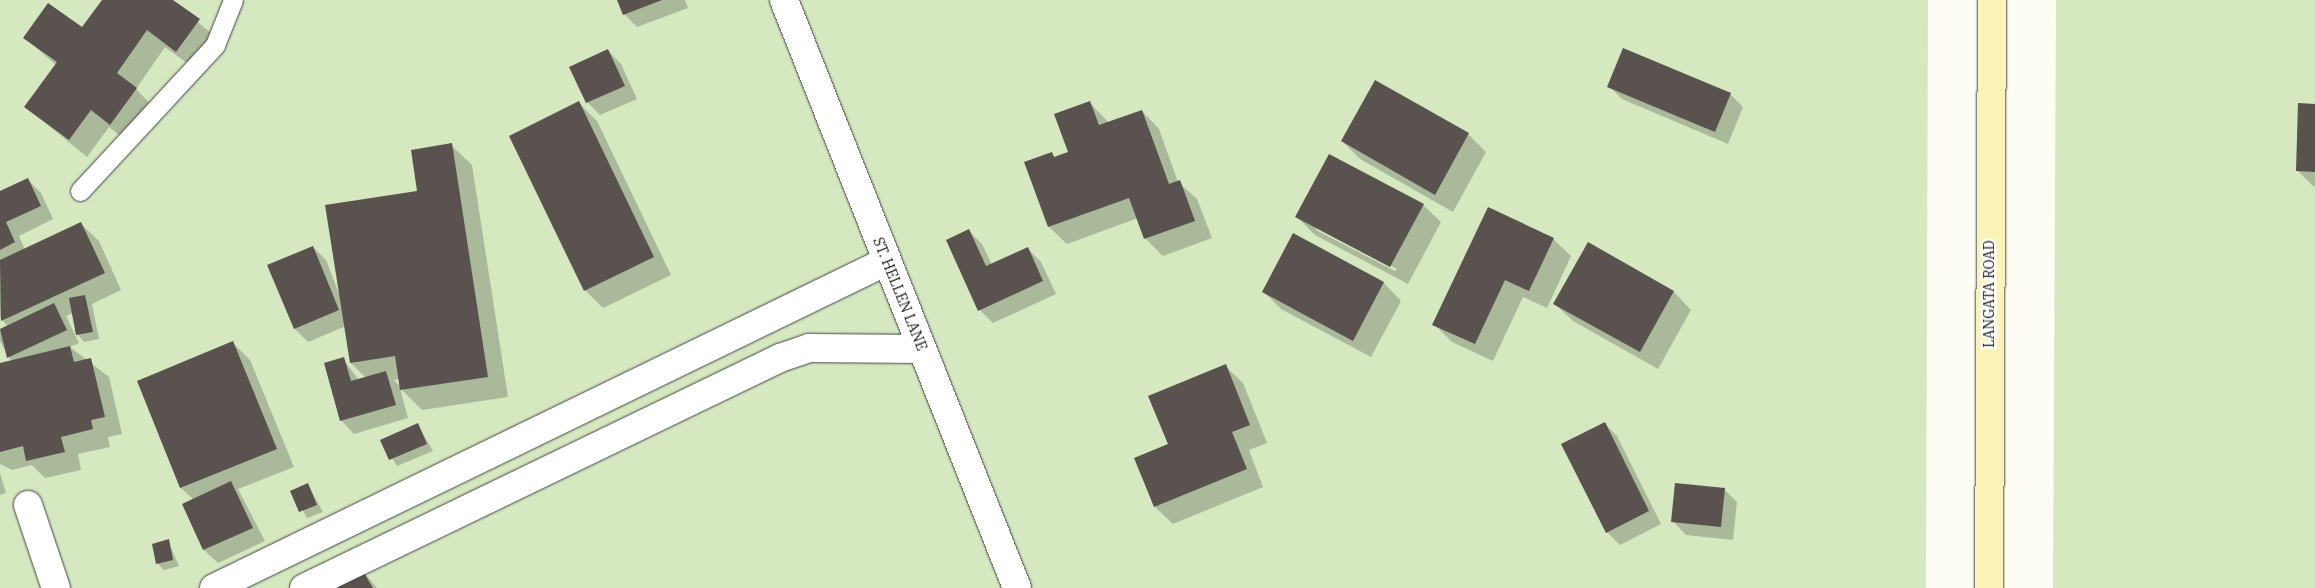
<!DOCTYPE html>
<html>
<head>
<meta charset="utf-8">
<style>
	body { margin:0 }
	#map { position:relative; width:2315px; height:588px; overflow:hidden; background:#fefdf5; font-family:"IBM Plex Serif",serif }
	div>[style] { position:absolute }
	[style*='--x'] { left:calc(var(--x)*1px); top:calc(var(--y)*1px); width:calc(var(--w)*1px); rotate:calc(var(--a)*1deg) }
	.green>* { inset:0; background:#d5e8c0 }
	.shadow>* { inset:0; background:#0003 }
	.building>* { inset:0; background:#59524e }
	.roads { filter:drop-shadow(0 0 1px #444) drop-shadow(0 0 1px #444) }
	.lane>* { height:19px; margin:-9.5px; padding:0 9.5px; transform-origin:9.5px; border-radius:9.5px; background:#fff }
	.street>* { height:28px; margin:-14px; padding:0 14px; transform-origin:14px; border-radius:14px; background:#fff }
	.secondary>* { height:28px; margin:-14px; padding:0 14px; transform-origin:14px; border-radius:14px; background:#faf3b5 }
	span { translate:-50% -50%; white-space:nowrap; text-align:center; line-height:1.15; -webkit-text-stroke:5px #fff; paint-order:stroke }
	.street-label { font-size:14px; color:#111 }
</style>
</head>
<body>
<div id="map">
	<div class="green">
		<div style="clip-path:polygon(0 0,1928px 0,1926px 588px,0 588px)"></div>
		<div style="clip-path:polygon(2056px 0,2315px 0,2315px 588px,2053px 588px)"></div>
	</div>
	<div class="shadow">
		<div style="clip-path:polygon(103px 0,171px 0,217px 38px,194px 68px,165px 47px,136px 89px,153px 107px,128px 142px,109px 127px,87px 157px,26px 107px,56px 65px,25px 38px,82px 29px)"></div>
		<div style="clip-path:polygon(619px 0,685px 0,688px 8px,637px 27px,624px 14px)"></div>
		<div style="clip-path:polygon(608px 51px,621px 64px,637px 99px,600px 115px,587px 102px)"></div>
		<div style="clip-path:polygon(1375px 82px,1468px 134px,1486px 152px,1453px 212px,1360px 159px,1342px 141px)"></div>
		<div style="clip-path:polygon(1609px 86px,1730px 94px,1743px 107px,1728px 144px,1622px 99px)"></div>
		<div style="clip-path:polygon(579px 103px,597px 121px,671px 275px,603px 308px,585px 290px)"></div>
		<div style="clip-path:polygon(1090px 103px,1109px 123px,1142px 111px,1159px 129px,1178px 182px,1197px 199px,1212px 238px,1163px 256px,1145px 238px,1138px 218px,1067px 244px,1049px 227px,1051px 154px,1056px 158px,1070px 153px)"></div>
		<div style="clip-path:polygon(2315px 105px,2315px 188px,2297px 170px)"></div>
		<div style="clip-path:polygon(evenodd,451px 145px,472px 165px,508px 397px,422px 410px,400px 388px,408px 418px,354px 434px,341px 420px,343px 359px,359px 380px,366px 378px,351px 363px,346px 326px,308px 342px,295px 329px,269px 266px,313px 247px,326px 260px,339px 294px,451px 145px,400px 379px,401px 388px,394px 380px,400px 379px)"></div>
		<div style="clip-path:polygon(28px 180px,41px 193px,53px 219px,19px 236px,25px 250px,81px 224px,99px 241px,121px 290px,92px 304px,99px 339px,84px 342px,78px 335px,73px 313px,66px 316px,79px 343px,70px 347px,109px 377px,122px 434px,108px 437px,110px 447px,78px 454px,81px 470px,45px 478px,32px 465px,12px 470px,0 464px,0 364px,11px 361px,0 341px,0 330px,8px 327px,0 317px,0 193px)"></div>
		<div style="clip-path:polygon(evenodd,1423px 205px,1441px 222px,1408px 284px,1315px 235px,1297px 217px,1423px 205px,1316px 227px,1397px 269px,1395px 271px,1316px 230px,1316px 227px)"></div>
		<div style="clip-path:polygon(969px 231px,982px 244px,992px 265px,1028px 249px,1041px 262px,1056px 294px,993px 323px,980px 310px,948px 241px)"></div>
		<div style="clip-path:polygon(1294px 234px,1384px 283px,1401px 301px,1371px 357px,1281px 309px,1263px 291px)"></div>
		<div style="clip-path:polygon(1553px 239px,1571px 256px,1547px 308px,1523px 297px,1493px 361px,1452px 342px,1434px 324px)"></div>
		<div style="clip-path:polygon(1589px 244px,1674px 292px,1691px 310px,1658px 369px,1573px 321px,1555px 304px)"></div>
		<div style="clip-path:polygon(233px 343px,250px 360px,294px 467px,238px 489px,265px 541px,218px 563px,204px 550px,184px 505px,194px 500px,181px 488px,138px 381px)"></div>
		<div style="clip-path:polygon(1225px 366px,1243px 383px,1267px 443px,1249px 450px,1263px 487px,1173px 524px,1155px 507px,1169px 445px)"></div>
		<div style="clip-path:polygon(1604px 423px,1617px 436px,1661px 524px,1620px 545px,1607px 532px)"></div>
		<div style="clip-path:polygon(418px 425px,433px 451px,397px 466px,381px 441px)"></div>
		<div style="clip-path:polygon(0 473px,6px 493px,0 495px)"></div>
		<div style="clip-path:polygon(308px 485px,323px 512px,307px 518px,292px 491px)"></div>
		<div style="clip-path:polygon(1724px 489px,1737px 502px,1733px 540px,1686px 535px,1673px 521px)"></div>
		<div style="clip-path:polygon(168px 541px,179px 566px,164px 570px,157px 563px)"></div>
		<div style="clip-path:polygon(360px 568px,377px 588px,338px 588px)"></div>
	</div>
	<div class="building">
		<div style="clip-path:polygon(102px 0,173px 0,200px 19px,176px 52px,147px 30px,117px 73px,137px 88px,110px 125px,91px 110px,69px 140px,24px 107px,57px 62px,23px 38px,48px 3px,82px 27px)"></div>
		<div style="clip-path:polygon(617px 0,662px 0,623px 15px)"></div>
		<div style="clip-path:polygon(1623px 48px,1731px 93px,1715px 132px,1607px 87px)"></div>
		<div style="clip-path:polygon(608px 49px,625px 86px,586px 103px,569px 67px)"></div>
		<div style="clip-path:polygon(1375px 80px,1469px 133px,1435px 195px,1341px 141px)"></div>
		<div style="clip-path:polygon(579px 101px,654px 257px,584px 291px,509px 136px)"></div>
		<div style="clip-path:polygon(1090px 101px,1099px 125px,1142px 110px,1169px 184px,1180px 180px,1195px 221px,1144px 239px,1129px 198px,1048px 227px,1024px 162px,1052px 152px,1054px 157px,1068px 152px,1054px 114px)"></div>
		<div style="clip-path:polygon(2298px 103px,2315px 104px,2315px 172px,2296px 171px)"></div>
		<div style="clip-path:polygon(452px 143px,488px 377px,400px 390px,395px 356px,350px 363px,325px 205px,417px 191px,411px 150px)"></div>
		<div style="clip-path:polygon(1329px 154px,1424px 204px,1390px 267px,1295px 217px)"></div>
		<div style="clip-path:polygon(28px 178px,41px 206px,6px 222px,15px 242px,0 250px,0 191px)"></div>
		<div style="clip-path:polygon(1488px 207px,1554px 238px,1529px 291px,1505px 280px,1475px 344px,1432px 325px)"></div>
		<div style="clip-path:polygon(81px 222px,105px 273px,1px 321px,0 260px)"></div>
		<div style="clip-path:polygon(969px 229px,986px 266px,1028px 247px,1043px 281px,978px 311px,946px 240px)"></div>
		<div style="clip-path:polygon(1293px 233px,1384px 282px,1353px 341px,1262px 292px)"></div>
		<div style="clip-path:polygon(1588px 242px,1674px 291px,1640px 352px,1553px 304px)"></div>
		<div style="clip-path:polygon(313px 246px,339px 310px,294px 329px,267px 265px)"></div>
		<div style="clip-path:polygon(85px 295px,93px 332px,76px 335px,69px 298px)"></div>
		<div style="clip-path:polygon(54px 303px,67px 330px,7px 358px,0 329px)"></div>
		<div style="clip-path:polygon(233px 341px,277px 449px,180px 488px,137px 381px)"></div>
		<div style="clip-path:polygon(70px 346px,74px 362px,91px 358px,105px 417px,91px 420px,93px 429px,61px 437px,65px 452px,26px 461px,23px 446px,0 452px,0 363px)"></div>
		<div style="clip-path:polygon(344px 357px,351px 381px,386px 371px,396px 405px,340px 421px,324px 363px)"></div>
		<div style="clip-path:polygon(1226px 364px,1250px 425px,1232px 432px,1247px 469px,1154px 507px,1134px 458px,1168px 444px,1148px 396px)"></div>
		<div style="clip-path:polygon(1605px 422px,1649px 511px,1606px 533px,1561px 444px)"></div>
		<div style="clip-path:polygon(418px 423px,427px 444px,389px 460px,380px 440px)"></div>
		<div style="clip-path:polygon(231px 481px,253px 528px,203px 550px,182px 504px)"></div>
		<div style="clip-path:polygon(308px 483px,317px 505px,299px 512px,290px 491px)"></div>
		<div style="clip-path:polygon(1675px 483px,1725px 488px,1721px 527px,1671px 522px)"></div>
		<div style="clip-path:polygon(169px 539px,173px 560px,156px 564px,152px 544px)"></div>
		<div style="clip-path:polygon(360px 566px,373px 588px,337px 588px,334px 582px)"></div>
	</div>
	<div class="roads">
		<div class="lane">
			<div style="--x:80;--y:191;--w:199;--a:-47.2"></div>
			<div style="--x:215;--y:45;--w:48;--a:-68.2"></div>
		</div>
		<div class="street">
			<div style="--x:784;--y:0;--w:632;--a:68.38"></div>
			<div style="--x:28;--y:505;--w:88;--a:71.4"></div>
			<div style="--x:214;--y:588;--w:748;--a:-25.91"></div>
			<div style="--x:304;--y:588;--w:529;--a:-25.79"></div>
			<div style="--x:780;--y:358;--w:31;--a:-19"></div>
			<div style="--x:809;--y:348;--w:113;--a:0.5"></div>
		</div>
		<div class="secondary">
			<div style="--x:1989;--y:588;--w:588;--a:-89.71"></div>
		</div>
	</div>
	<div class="street-label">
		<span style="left:900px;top:294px;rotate:68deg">ST. HELLEN LANE</span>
		<span style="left:1989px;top:294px;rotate:-90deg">LANGATA ROAD</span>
	</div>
</div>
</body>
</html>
